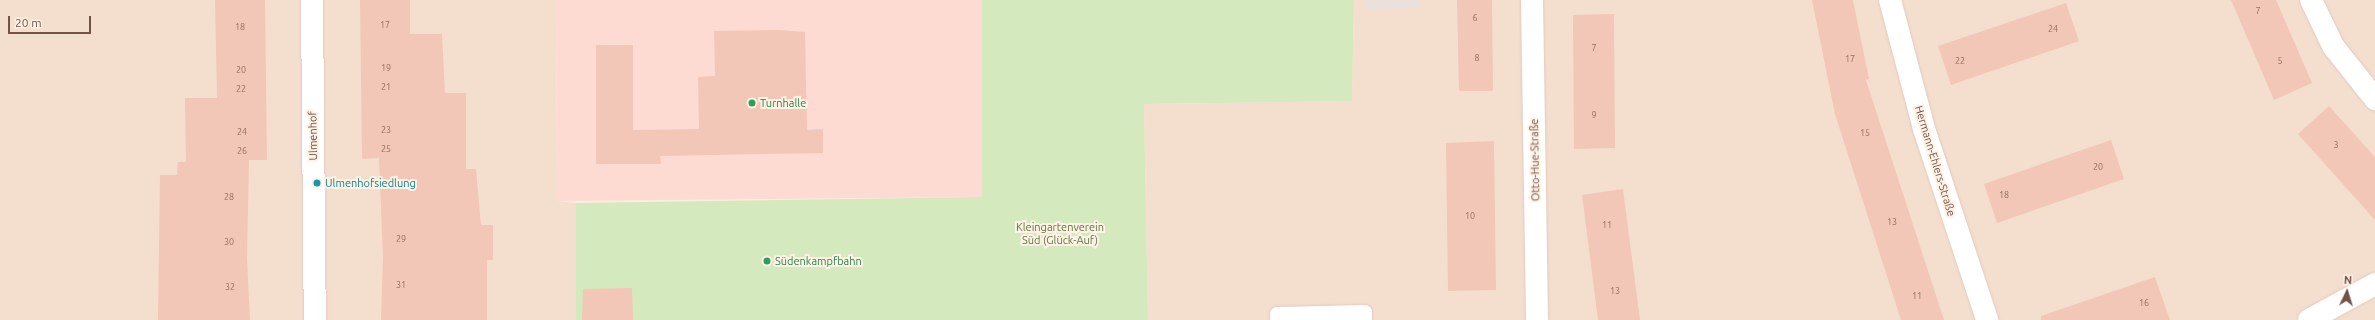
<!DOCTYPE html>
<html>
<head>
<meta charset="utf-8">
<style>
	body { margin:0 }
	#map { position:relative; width:2375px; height:320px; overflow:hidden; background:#fceedf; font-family:Ubuntu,sans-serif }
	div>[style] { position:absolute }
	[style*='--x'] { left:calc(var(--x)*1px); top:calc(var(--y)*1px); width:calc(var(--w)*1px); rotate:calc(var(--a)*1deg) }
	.residential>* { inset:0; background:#f4dece }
	.commercial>* { inset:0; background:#fddad2 }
	.industrial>* { inset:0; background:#eae1db }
	.green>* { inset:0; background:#d5e9be }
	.building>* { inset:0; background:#f2c7b7 }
	.roads { filter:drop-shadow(0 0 1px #e2cbbe) drop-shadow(0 0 1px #e2cbbe) }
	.service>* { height:15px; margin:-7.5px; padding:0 7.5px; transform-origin:7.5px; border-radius:7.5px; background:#fff }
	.minor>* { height:22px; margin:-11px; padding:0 11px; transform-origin:11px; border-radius:11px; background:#fff }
	.dots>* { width:11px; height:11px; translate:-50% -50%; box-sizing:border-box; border:2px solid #fff2e5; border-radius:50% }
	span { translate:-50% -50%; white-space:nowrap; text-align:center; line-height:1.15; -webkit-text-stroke:4px #fff2e5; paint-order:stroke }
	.number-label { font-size:9px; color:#926e63 }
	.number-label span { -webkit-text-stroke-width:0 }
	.leisure-label { font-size:11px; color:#27864d }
	.left { translate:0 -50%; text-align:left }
	.street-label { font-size:11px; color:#725147 }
	.culture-label { font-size:11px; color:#0d838f }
	.park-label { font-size:11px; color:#57783f }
	.north { position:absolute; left:2327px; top:272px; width:40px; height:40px; -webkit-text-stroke:3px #fff2e5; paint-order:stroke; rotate:4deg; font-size:11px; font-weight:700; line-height:16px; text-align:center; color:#725147 }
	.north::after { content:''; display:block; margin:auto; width:14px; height:18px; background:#725147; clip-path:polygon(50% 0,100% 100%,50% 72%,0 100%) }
	.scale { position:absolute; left:8px; top:16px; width:83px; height:18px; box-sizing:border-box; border:2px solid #725147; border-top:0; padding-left:5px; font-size:12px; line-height:14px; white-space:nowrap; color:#725147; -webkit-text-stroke:3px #fff2e5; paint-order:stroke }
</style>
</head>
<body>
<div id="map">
	<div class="residential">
		<div style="clip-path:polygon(0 0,556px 0,557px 201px,576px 203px,576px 320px,0 320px)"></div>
		<div style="clip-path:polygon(1354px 0,2375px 0,2375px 320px,1148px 320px,1144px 104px,1352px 101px)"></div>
	</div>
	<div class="commercial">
		<div style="clip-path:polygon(556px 0,982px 0,982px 197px,557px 201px)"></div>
	</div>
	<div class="industrial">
		<div style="clip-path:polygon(1365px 0,1419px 0,1420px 8px,1365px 9px)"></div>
	</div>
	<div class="green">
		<div style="clip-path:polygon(982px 0,1354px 0,1352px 101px,1144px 104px,1148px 320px,576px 320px,576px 203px,982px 197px)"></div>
	</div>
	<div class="building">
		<div style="clip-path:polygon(215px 0,265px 0,267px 160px,249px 160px,247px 259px,250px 320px,158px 320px,160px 175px,177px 175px,178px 162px,186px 162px,185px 98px,217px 98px)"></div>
		<div style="clip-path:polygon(360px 0,410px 0,410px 34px,442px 34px,445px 93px,466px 93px,466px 169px,476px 169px,481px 225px,493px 225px,493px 260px,487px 260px,487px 320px,381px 320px,383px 257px,379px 158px,362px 159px)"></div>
		<div style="clip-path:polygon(1457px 0,1492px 0,1493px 91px,1459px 91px)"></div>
		<div style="clip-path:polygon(1812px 0,1853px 0,1869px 79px,1866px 80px,1944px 320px,1901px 320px,1835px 114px)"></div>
		<div style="clip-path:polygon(2231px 0,2276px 0,2312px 83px,2274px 100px)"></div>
		<div style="clip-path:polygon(2066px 3px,2079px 41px,1951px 85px,1938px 46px)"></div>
		<div style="clip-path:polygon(1614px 14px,1615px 148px,1574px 149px,1573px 15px)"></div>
		<div style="clip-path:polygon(778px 30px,805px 32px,807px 130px,823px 129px,823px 153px,660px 156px,661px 164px,596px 164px,596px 45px,633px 45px,633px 130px,699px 129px,698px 77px,715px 76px,714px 31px)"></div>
		<div style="clip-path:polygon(2329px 106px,2375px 157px,2375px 220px,2298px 134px)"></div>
		<div style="clip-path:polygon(2111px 140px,2124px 179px,1997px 223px,1984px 184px)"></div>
		<div style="clip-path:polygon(1494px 141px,1496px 290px,1448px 291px,1446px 143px)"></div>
		<div style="clip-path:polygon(1623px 189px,1640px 320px,1598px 320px,1582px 195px)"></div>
		<div style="clip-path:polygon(2155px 277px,2170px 320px,2041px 320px,2041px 316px)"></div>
		<div style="clip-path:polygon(632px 288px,633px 320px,582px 320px,583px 289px)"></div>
	</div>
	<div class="roads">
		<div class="service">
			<div style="--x:1277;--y:320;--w:6;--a:-90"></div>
			<div style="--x:1277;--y:314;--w:87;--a:-1.3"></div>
			<div style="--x:1364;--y:312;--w:8;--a:90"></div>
		</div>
		<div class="minor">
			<div style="--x:312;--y:0;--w:320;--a:89.5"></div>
			<div style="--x:1532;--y:0;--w:320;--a:89.1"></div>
			<div style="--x:1890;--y:0;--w:133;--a:75.2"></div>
			<div style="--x:1924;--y:129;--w:201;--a:71.7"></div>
			<div style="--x:2311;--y:0;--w:51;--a:64.4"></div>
			<div style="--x:2333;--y:46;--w:68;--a:51.6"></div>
			<div style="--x:2309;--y:320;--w:75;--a:-28.6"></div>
		</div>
	</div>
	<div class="dots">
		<div style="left:752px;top:103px;background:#2e9e5b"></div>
		<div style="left:317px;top:183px;background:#0f9aa8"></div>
		<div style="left:767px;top:261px;background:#2e9e5b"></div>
	</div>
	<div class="number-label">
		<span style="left:2258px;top:11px">7</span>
		<span style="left:1475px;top:18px">6</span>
		<span style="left:385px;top:25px">17</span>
		<span style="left:240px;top:27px">18</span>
		<span style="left:2053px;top:29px">24</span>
		<span style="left:1594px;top:48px">7</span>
		<span style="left:1477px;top:58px">8</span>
		<span style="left:1850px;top:59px">17</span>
		<span style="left:1960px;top:61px">22</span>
		<span style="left:2280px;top:61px">5</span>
		<span style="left:386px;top:68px">19</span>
		<span style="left:241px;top:70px">20</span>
		<span style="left:386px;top:87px">21</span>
		<span style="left:241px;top:89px">22</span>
		<span style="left:1594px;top:115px">9</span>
		<span style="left:386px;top:130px">23</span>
		<span style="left:242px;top:132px">24</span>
		<span style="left:1865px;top:133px">15</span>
		<span style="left:2336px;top:145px">3</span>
		<span style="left:386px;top:149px">25</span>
		<span style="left:242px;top:151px">26</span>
		<span style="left:2098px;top:167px">20</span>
		<span style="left:2004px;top:195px">18</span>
		<span style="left:229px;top:197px">28</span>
		<span style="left:1470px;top:216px">10</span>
		<span style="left:1892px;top:222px">13</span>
		<span style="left:1607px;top:225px">11</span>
		<span style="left:401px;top:239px">29</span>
		<span style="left:229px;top:242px">30</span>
		<span style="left:401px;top:285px">31</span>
		<span style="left:230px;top:287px">32</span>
		<span style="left:1615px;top:291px">13</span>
		<span style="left:1917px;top:296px">11</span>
		<span style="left:2144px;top:303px">16</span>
	</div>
	<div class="leisure-label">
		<span class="left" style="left:760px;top:103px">Turnhalle</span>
		<span class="left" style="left:775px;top:261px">Südenkampfbahn</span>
	</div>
	<div class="street-label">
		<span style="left:313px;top:136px;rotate:-91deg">Ulmenhof</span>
		<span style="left:1535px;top:160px;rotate:-91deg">Otto-Hue-Straße</span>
		<span style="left:1935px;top:161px;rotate:73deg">Hermann-Ehlers-Straße</span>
	</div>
	<div class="culture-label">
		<span class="left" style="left:325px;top:183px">Ulmenhofsiedlung</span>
	</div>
	<div class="park-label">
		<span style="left:1060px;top:234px">Kleingartenverein<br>Süd (Glück-Auf)</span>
	</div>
	<div class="north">N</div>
	<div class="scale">20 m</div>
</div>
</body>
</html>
